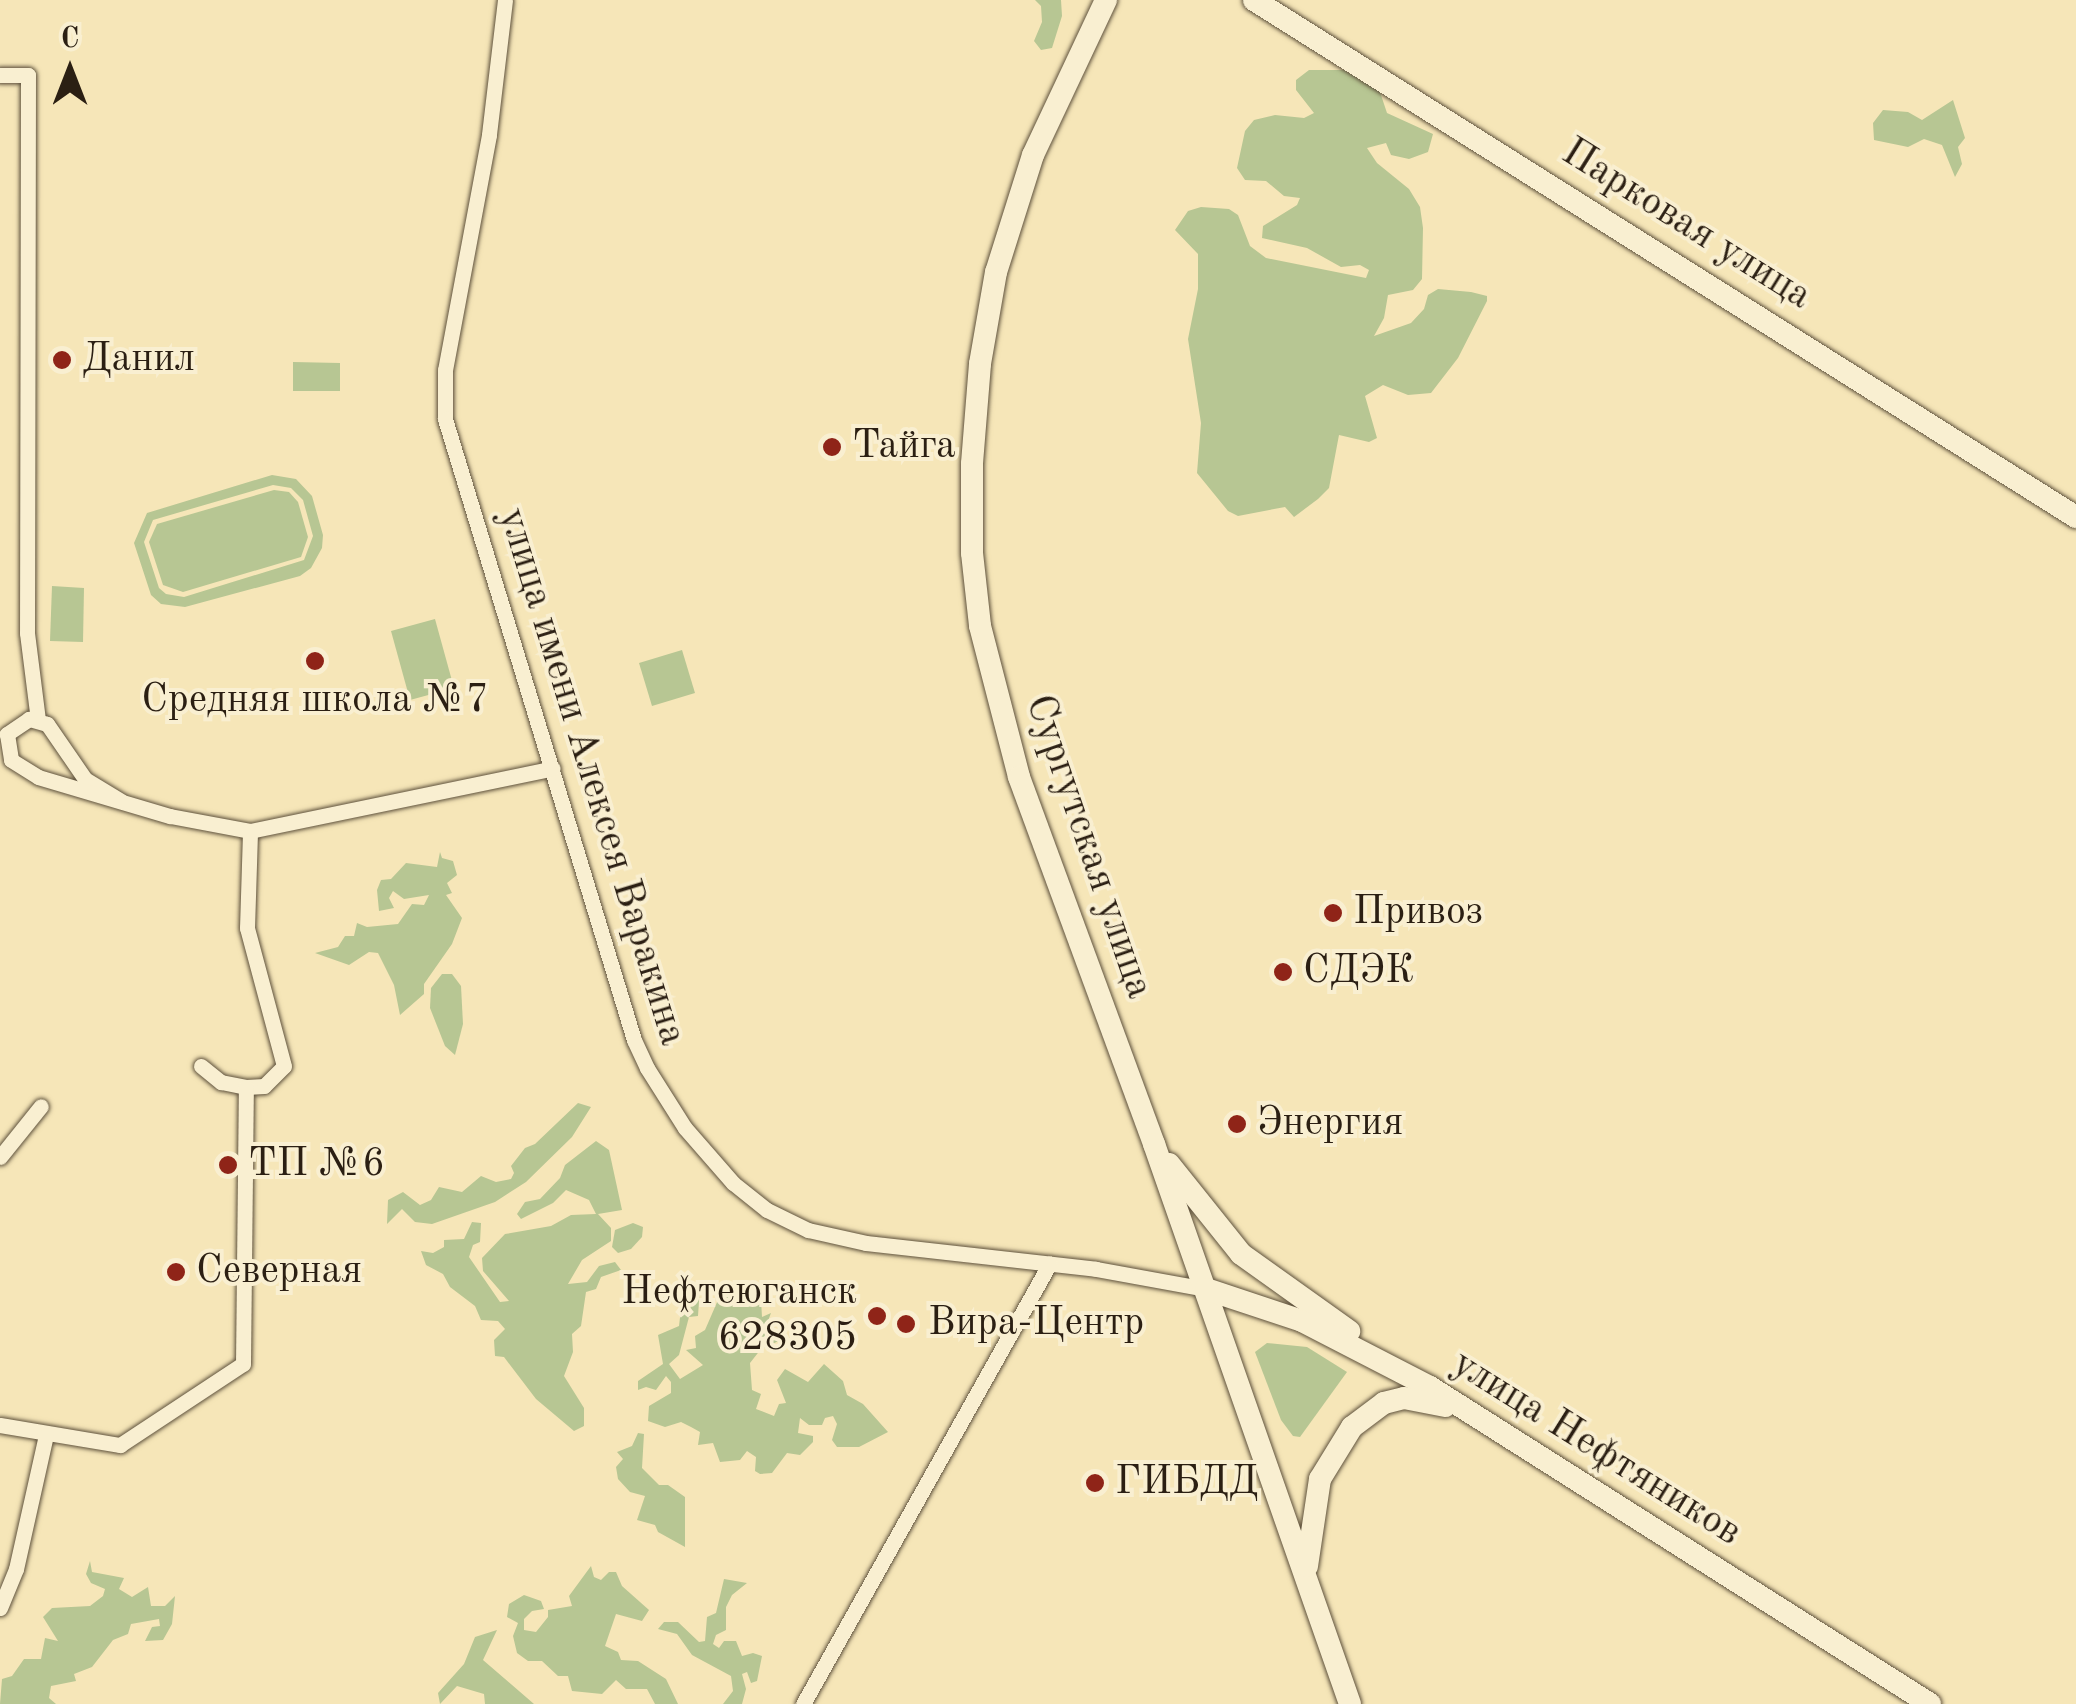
<!DOCTYPE html>
<html>
<head>
<meta charset="utf-8">
<style>
	body { margin:0 }
	#map { position:relative; width:2076px; height:1704px; overflow:hidden; background:#f6e6b8; font-family:"Old Standard TT",serif }
	div>[style] { position:absolute }
	[style*='--x'] { left:calc(var(--x)*1px); top:calc(var(--y)*1px); width:calc(var(--w)*1px); rotate:calc(var(--a)*1deg) }
	.green>* { inset:0; background:#b7c693 }
	.roads { filter:drop-shadow(0 0 2px #5e513c) drop-shadow(0 0 2px #5e513c) }
	.street>* { height:15px; margin:-7.5px; padding:0 7.5px; transform-origin:7.5px; border-radius:7.5px; background:#f9efd1 }
	.secondary>* { height:22px; margin:-11px; padding:0 11px; transform-origin:11px; border-radius:11px; background:#f9efd1 }
	.dots>* { width:28px; height:28px; translate:-50% -50%; box-sizing:border-box; border:5px solid #f9efd1; border-radius:50% }
	span { translate:-50% -50%; white-space:nowrap; text-align:center; line-height:1.15; -webkit-text-stroke:8px #f9efd1; paint-order:stroke }
	.street-label { font-size:40px; color:#2b1f13 }
	.poi-label { font-size:40px; color:#2b1f13 }
	.left { translate:0 -50%; text-align:left }
	.right { translate:-100% -50%; text-align:right }
	.north { position:absolute; left:20px; top:20px; width:100px; height:100px; -webkit-text-stroke:8px #f9efd1; paint-order:stroke; rotate:0deg; font-size:28px; font-weight:700; line-height:40px; text-align:center; color:#2b1f13 }
	.north::after { content:''; display:block; margin:auto; width:35px; height:45px; background:#2b1f13; clip-path:polygon(50% 0,100% 100%,50% 72%,0 100%) }
</style>
</head>
<body>
<div id="map">
	<div class="green">
		<div style="clip-path:polygon(1035px 0,1061px 0,1062px 16px,1052px 48px,1041px 50px,1034px 41px,1042px 22px,1041px 6px)"></div>
		<div style="clip-path:polygon(1309px 70px,1344px 70px,1380px 92px,1387px 113px,1433px 134px,1428px 152px,1409px 159px,1391px 155px,1386px 143px,1367px 148px,1377px 163px,1409px 189px,1420px 207px,1423px 228px,1422px 279px,1413px 290px,1388px 295px,1384px 318px,1374px 336px,1411px 323px,1424px 309px,1428px 295px,1438px 289px,1471px 292px,1487px 296px,1487px 301px,1458px 358px,1431px 393px,1408px 395px,1383px 385px,1365px 396px,1377px 438px,1369px 442px,1339px 435px,1329px 488px,1318px 499px,1294px 517px,1285px 507px,1238px 516px,1228px 511px,1197px 473px,1201px 423px,1188px 339px,1198px 289px,1198px 254px,1175px 230px,1188px 211px,1201px 207px,1229px 209px,1238px 215px,1250px 246px,1266px 258px,1366px 278px,1369px 270px,1360px 265px,1341px 267px,1307px 248px,1262px 238px,1263px 226px,1297px 205px,1300px 198px,1284px 196px,1266px 181px,1245px 180px,1237px 168px,1245px 131px,1254px 120px,1275px 115px,1304px 118px,1314px 113px,1296px 90px,1296px 80px)"></div>
		<div style="clip-path:polygon(1953px 100px,1965px 138px,1958px 147px,1962px 164px,1955px 177px,1942px 145px,1924px 139px,1908px 147px,1874px 140px,1873px 123px,1883px 110px,1908px 112px,1922px 120px)"></div>
		<div style="clip-path:polygon(293px 362px,340px 363px,340px 391px,293px 391px)"></div>
		<div style="clip-path:polygon(evenodd,272px 475px,296px 479px,312px 496px,323px 535px,322px 548px,311px 568px,300px 576px,185px 607px,161px 604px,151px 595px,134px 543px,147px 513px,272px 475px,273px 485px,291px 488px,303px 500px,313px 536px,304px 560px,184px 597px,166px 594px,159px 588px,144px 542px,153px 520px,273px 485px)"></div>
		<div style="clip-path:polygon(274px 490px,289px 492px,298px 502px,308px 537px,301px 557px,183px 592px,163px 585px,149px 542px,157px 524px)"></div>
		<div style="clip-path:polygon(52px 586px,84px 588px,83px 642px,50px 641px)"></div>
		<div style="clip-path:polygon(435px 619px,454px 688px,410px 700px,391px 631px)"></div>
		<div style="clip-path:polygon(682px 650px,695px 693px,652px 706px,639px 663px)"></div>
		<div style="clip-path:polygon(440px 852px,442px 858px,453px 861px,457px 875px,447px 883px,452px 893px,446px 895px,462px 918px,452px 944px,424px 984px,424px 994px,400px 1015px,394px 985px,378px 953px,369px 952px,349px 965px,315px 953px,338px 947px,345px 936px,354px 936px,357px 923px,367px 927px,398px 924px,412px 904px,424px 905px,429px 895px,404px 899px,393px 891px,389px 898px,394px 908px,379px 911px,377px 890px,381px 880px,391px 879px,406px 863px,437px 867px)"></div>
		<div style="clip-path:polygon(442px 974px,452px 974px,461px 986px,463px 1024px,455px 1055px,445px 1046px,430px 1008px,431px 988px)"></div>
		<div style="clip-path:polygon(578px 1103px,591px 1107px,572px 1137px,526px 1182px,495px 1202px,432px 1224px,415px 1222px,402px 1209px,387px 1224px,388px 1200px,403px 1192px,420px 1205px,431px 1200px,439px 1187px,462px 1192px,481px 1176px,496px 1182px,511px 1179px,514px 1173px,511px 1166px,525px 1148px,535px 1144px)"></div>
		<div style="clip-path:polygon(596px 1141px,609px 1150px,622px 1210px,598px 1214px,611px 1228px,611px 1241px,582px 1260px,568px 1284px,587px 1282px,599px 1266px,615px 1262px,621px 1270px,601px 1277px,596px 1289px,586px 1292px,581px 1326px,572px 1334px,573px 1352px,564px 1376px,584px 1408px,584px 1426px,574px 1431px,536px 1399px,504px 1357px,495px 1356px,494px 1340px,505px 1329px,498px 1321px,481px 1320px,475px 1306px,450px 1287px,443px 1274px,426px 1265px,421px 1251px,433px 1253px,444px 1247px,444px 1240px,464px 1239px,472px 1222px,481px 1223px,480px 1242px,473px 1245px,469px 1257px,500px 1302px,509px 1301px,483px 1271px,482px 1258px,505px 1234px,551px 1226px,571px 1215px,596px 1214px,589px 1200px,566px 1190px,553px 1203px,521px 1219px,517px 1214px,525px 1202px,540px 1199px,560px 1178px,565px 1165px)"></div>
		<div style="clip-path:polygon(633px 1223px,643px 1227px,642px 1237px,631px 1249px,618px 1253px,612px 1247px,615px 1230px)"></div>
		<div style="clip-path:polygon(700px 1286px,698px 1316px,689px 1317px,679px 1355px,669px 1364px,680px 1379px,703px 1365px,686px 1350px,696px 1348px,695px 1336px,705px 1330px,718px 1300px,731px 1294px,734px 1301px,747px 1303px,756px 1297px,761px 1300px,762px 1317px,771px 1313px,765px 1329px,781px 1340px,761px 1349px,750px 1363px,752px 1390px,761px 1394px,756px 1409px,774px 1416px,779px 1404px,786px 1403px,777px 1380px,785px 1369px,808px 1382px,824px 1364px,843px 1381px,847px 1395px,863px 1404px,888px 1432px,859px 1447px,837px 1447px,832px 1440px,837px 1424px,833px 1416px,825px 1418px,822px 1425px,809px 1425px,800px 1418px,798px 1433px,813px 1436px,813px 1442px,800px 1455px,787px 1453px,772px 1473px,760px 1474px,755px 1471px,756px 1457px,747px 1451px,740px 1460px,720px 1462px,713px 1443px,698px 1445px,700px 1432px,691px 1427px,681px 1422px,665px 1427px,648px 1421px,649px 1406px,671px 1393px,671px 1382px,666px 1376px,656px 1390px,646px 1387px,638px 1390px,638px 1381px,663px 1364px,658px 1335px,679px 1326px,681px 1309px)"></div>
		<div style="clip-path:polygon(1267px 1343px,1307px 1347px,1347px 1372px,1300px 1437px,1293px 1436px,1281px 1420px,1255px 1352px)"></div>
		<div style="clip-path:polygon(638px 1433px,644px 1434px,642px 1468px,659px 1485px,668px 1485px,685px 1497px,685px 1547px,658px 1532px,655px 1525px,637px 1520px,645px 1496px,630px 1492px,618px 1479px,616px 1467px,623px 1459px,617px 1452px,632px 1446px)"></div>
		<div style="clip-path:polygon(90px 1561px,92px 1572px,124px 1578px,119px 1589px,132px 1597px,148px 1587px,151px 1606px,165px 1606px,175px 1596px,172px 1624px,163px 1640px,145px 1641px,152px 1627px,160px 1626px,159px 1619px,131px 1624px,128px 1634px,113px 1640px,92px 1667px,74px 1674px,76px 1681px,51px 1686px,49px 1698px,56px 1704px,0 1704px,2px 1679px,12px 1676px,24px 1659px,41px 1659px,45px 1638px,58px 1641px,43px 1617px,52px 1608px,90px 1606px,103px 1596px,105px 1589px,91px 1583px,86px 1574px)"></div>
		<div style="clip-path:polygon(591px 1566px,594px 1577px,601px 1580px,609px 1572px,616px 1572px,622px 1586px,649px 1610px,642px 1621px,616px 1614px,605px 1646px,618px 1652px,621px 1660px,638px 1661px,666px 1679px,678px 1704px,655px 1704px,647px 1689px,626px 1689px,616px 1680px,602px 1694px,572px 1691px,568px 1676px,558px 1676px,542px 1661px,528px 1661px,517px 1653px,513px 1636px,518px 1623px,507px 1617px,509px 1604px,524px 1595px,541px 1601px,544px 1609px,532px 1611px,524px 1619px,524px 1630px,536px 1632px,548px 1617px,548px 1610px,572px 1606px,569px 1596px)"></div>
		<div style="clip-path:polygon(724px 1579px,747px 1583px,732px 1595px,726px 1607px,726px 1630px,716px 1635px,713px 1644px,719px 1648px,724px 1641px,736px 1641px,742px 1656px,753px 1653px,762px 1656px,757px 1681px,751px 1683px,747px 1672px,742px 1674px,746px 1689px,742px 1704px,723px 1704px,733px 1691px,731px 1676px,692px 1655px,677px 1634px,658px 1629px,664px 1622px,678px 1622px,699px 1642px,705px 1641px,707px 1617px,716px 1613px)"></div>
		<div style="clip-path:polygon(497px 1630px,483px 1660px,534px 1704px,485px 1704px,484px 1694px,457px 1686px,440px 1704px,438px 1693px,464px 1664px,475px 1637px)"></div>
	</div>
	<div class="roads">
		<div class="street">
			<div style="--x:505;--y:0;--w:136;--a:96.8"></div>
			<div style="--x:489;--y:135;--w:239;--a:100.6"></div>
			<div style="--x:445;--y:370;--w:49;--a:90"></div>
			<div style="--x:445;--y:419;--w:649;--a:73.07"></div>
			<div style="--x:634;--y:1040;--w:31;--a:65"></div>
			<div style="--x:647;--y:1068;--w:71;--a:57.7"></div>
			<div style="--x:685;--y:1128;--w:73;--a:48.9"></div>
			<div style="--x:733;--y:1183;--w:43;--a:38.5"></div>
			<div style="--x:767;--y:1210;--w:46;--a:26"></div>
			<div style="--x:808;--y:1230;--w:59;--a:12.6"></div>
			<div style="--x:866;--y:1243;--w:231;--a:6.4"></div>
			<div style="--x:1096;--y:1269;--w:112;--a:10.3"></div>
			<div style="--x:0;--y:75;--w:28;--a:0"></div>
			<div style="--x:28;--y:75;--w:558;--a:90.1"></div>
			<div style="--x:27;--y:633;--w:88;--a:82.8"></div>
			<div style="--x:121;--y:801;--w:42;--a:-148.6"></div>
			<div style="--x:85;--y:779;--w:67;--a:-124.6"></div>
			<div style="--x:47;--y:724;--w:19;--a:-164"></div>
			<div style="--x:29;--y:719;--w:27;--a:146"></div>
			<div style="--x:7;--y:734;--w:26;--a:81"></div>
			<div style="--x:11;--y:760;--w:32;--a:32"></div>
			<div style="--x:38;--y:777;--w:138;--a:16.5"></div>
			<div style="--x:170;--y:816;--w:81;--a:10.6"></div>
			<div style="--x:250;--y:831;--w:309;--a:-11.7"></div>
			<div style="--x:201;--y:1066;--w:26;--a:39"></div>
			<div style="--x:221;--y:1082;--w:25;--a:11"></div>
			<div style="--x:246;--y:1087;--w:18;--a:-3"></div>
			<div style="--x:264;--y:1086;--w:28;--a:-45"></div>
			<div style="--x:284;--y:1066;--w:143;--a:-105"></div>
			<div style="--x:247;--y:928;--w:97;--a:-88.2"></div>
			<div style="--x:0;--y:1157;--w:65;--a:-51.2"></div>
			<div style="--x:0;--y:1425;--w:122;--a:9.5"></div>
			<div style="--x:120;--y:1445;--w:147;--a:-33.4"></div>
			<div style="--x:243;--y:1364;--w:277;--a:-89.4"></div>
			<div style="--x:0;--y:1608;--w:42;--a:-67.7"></div>
			<div style="--x:16;--y:1569;--w:137;--a:-77.4"></div>
			<div style="--x:803;--y:1704;--w:505;--a:-60.75"></div>
		</div>
		<div class="secondary">
			<div style="--x:1106;--y:0;--w:171;--a:115.2"></div>
			<div style="--x:1033;--y:155;--w:123;--a:107.5"></div>
			<div style="--x:996;--y:272;--w:93;--a:99.9"></div>
			<div style="--x:980;--y:364;--w:100;--a:94.6"></div>
			<div style="--x:972;--y:464;--w:89;--a:90"></div>
			<div style="--x:972;--y:553;--w:73;--a:83.7"></div>
			<div style="--x:980;--y:626;--w:156;--a:75.5"></div>
			<div style="--x:1019;--y:777;--w:391;--a:69.8"></div>
			<div style="--x:1154;--y:1144;--w:593;--a:70.71"></div>
			<div style="--x:1254;--y:0;--w:971;--a:32.17"></div>
			<div style="--x:1169;--y:1164;--w:115;--a:51.3"></div>
			<div style="--x:1241;--y:1254;--w:133;--a:35.5"></div>
			<div style="--x:1206;--y:1289;--w:101;--a:18.4"></div>
			<div style="--x:1302;--y:1321;--w:144;--a:27.3"></div>
			<div style="--x:1430;--y:1387;--w:592;--a:32.37"></div>
			<div style="--x:1307;--y:1566;--w:88;--a:-81.5"></div>
			<div style="--x:1320;--y:1479;--w:61;--a:-58.4"></div>
			<div style="--x:1352;--y:1427;--w:40;--a:-37"></div>
			<div style="--x:1384;--y:1403;--w:21;--a:-14"></div>
			<div style="--x:1404;--y:1398;--w:42;--a:11"></div>
		</div>
	</div>
	<div class="dots">
		<div style="left:62px;top:360px;background:#8f2418"></div>
		<div style="left:832px;top:447px;background:#8f2418"></div>
		<div style="left:315px;top:661px;background:#8f2418"></div>
		<div style="left:1333px;top:913px;background:#8f2418"></div>
		<div style="left:1283px;top:972px;background:#8f2418"></div>
		<div style="left:1237px;top:1124px;background:#8f2418"></div>
		<div style="left:228px;top:1165px;background:#8f2418"></div>
		<div style="left:176px;top:1272px;background:#8f2418"></div>
		<div style="left:877px;top:1316px;background:#8f2418"></div>
		<div style="left:906px;top:1324px;background:#8f2418"></div>
		<div style="left:1095px;top:1483px;background:#8f2418"></div>
	</div>
	<div class="street-label">
		<span style="left:1686px;top:225px;rotate:32deg">Парковая улица</span>
		<span style="left:591px;top:777px;rotate:73deg">улица имени Алексея Варакина</span>
		<span style="left:1088px;top:847px;rotate:71deg">Сургутская улица</span>
		<span style="left:1596px;top:1449px;rotate:32deg">улица Нефтяников</span>
	</div>
	<div class="poi-label">
		<span class="left" style="left:82px;top:360px">Данил</span>
		<span class="left" style="left:852px;top:447px">Тайга</span>
		<span style="left:315px;top:701px">Средняя школа №7</span>
		<span class="left" style="left:1353px;top:913px">Привоз</span>
		<span class="left" style="left:1303px;top:972px">СДЭК</span>
		<span class="left" style="left:1257px;top:1124px">Энергия</span>
		<span class="left" style="left:248px;top:1165px">ТП №6</span>
		<span class="left" style="left:196px;top:1272px">Северная</span>
		<span class="right" style="left:857px;top:1316px">Нефтеюганск<br>628305</span>
		<span class="left" style="left:928px;top:1324px">Вира-Центр</span>
		<span class="left" style="left:1115px;top:1483px">ГИБДД</span>
	</div>
	<div class="north">С</div>
</div>
</body>
</html>
